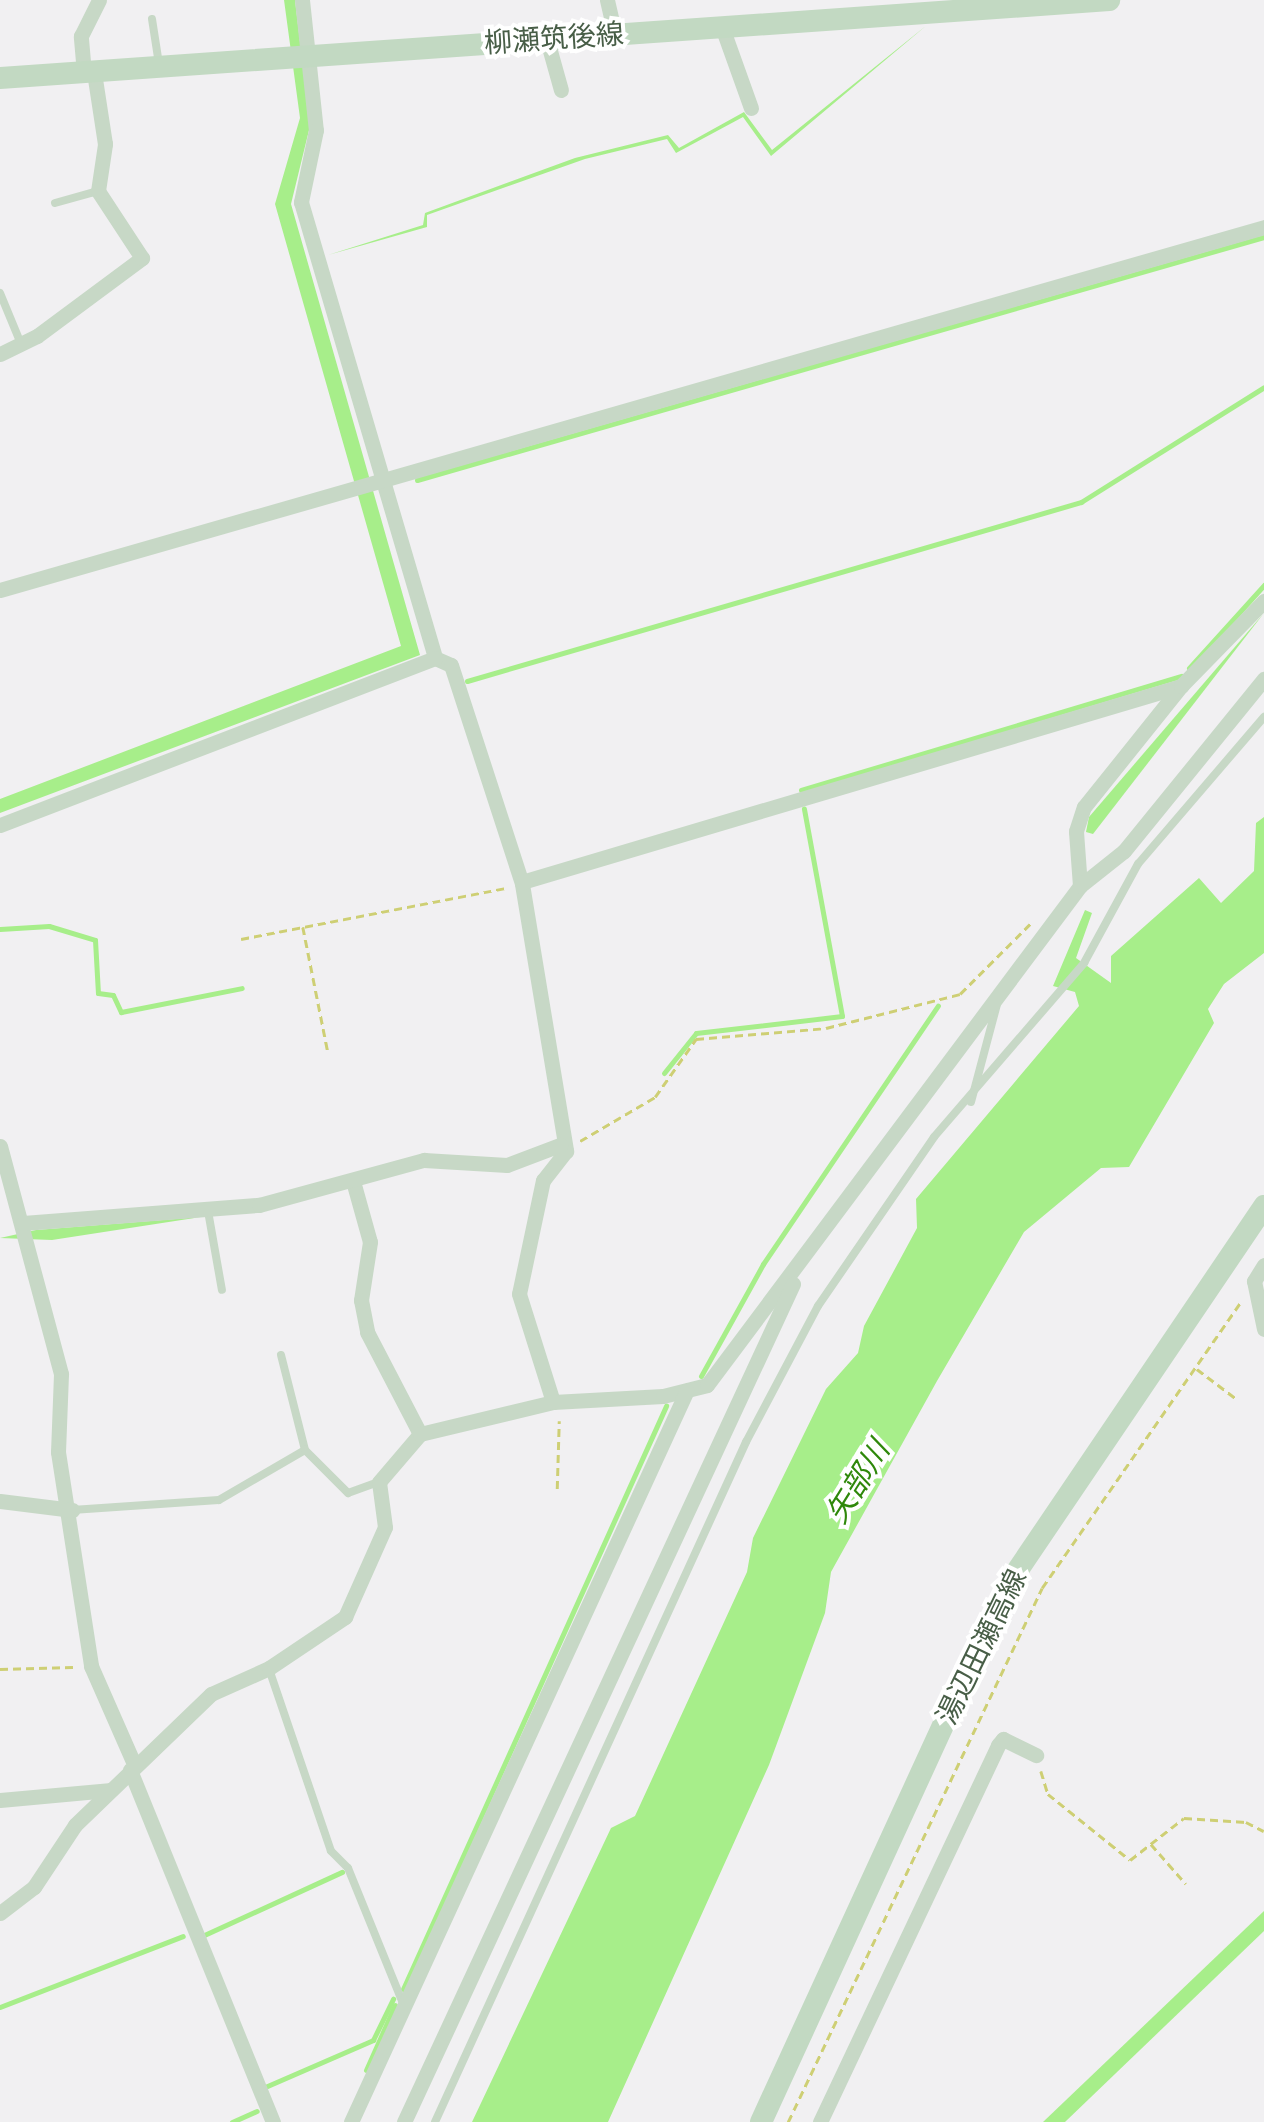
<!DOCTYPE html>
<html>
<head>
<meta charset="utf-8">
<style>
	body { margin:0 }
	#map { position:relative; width:1264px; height:2122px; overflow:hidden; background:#f1f0f2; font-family:Raleway,"Noto Sans JP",sans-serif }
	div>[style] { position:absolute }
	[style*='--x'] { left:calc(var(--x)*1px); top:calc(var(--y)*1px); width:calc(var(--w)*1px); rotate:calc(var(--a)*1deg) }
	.water>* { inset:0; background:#a7ee8a }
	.stream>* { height:5px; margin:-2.5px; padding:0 2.5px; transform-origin:2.5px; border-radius:2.5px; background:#a7ee8a }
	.path>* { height:2.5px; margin-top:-1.25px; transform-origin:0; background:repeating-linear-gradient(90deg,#cecf74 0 8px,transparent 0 13px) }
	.lane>* { height:8px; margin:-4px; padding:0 4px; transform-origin:4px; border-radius:4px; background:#c7d8c6 }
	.street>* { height:15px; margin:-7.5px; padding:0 7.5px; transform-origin:7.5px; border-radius:7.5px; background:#c7d8c6 }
	.secondary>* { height:22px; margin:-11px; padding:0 11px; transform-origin:11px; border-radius:11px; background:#c2d9c2 }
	span { translate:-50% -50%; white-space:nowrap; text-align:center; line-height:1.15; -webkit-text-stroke:8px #fff; paint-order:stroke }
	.street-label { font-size:28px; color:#485e47 }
	.water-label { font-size:30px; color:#2f880b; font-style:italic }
</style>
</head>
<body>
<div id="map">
	<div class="water">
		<div style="clip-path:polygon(284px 0,295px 0,310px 126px,291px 204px,420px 655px,0 813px,0 799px,401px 646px,275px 204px,300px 118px)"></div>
		<div style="clip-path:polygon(927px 25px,771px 156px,743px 117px,676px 153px,667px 139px,585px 159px,427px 215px,427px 227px,328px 255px,423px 225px,425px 213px,575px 158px,668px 135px,679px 148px,744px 112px,772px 150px)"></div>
		<div style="clip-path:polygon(1264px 613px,1093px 834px,1086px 832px,1089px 817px)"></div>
		<div style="clip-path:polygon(1264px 817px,1264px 953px,1224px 984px,1208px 1009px,1214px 1023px,1129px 1167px,1101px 1168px,1024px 1232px,937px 1381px,831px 1572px,825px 1613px,769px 1765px,608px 2122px,472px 2122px,611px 1828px,635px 1816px,747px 1572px,753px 1538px,826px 1389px,858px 1353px,864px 1326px,917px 1228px,916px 1199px,1079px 1006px,1075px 992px,1053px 986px,1085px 910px,1092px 913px,1076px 958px,1111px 983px,1111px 956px,1199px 878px,1221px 903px,1254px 871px,1256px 823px)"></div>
		<div style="clip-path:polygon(201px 1217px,52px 1240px,0 1238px,36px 1230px)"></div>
		<div style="clip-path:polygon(1264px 1911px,1264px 1931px,1065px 2122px,1043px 2122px)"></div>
	</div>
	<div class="stream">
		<div style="--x:417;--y:480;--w:881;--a:-16.01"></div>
		<div style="--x:1189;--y:668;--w:112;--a:-47.9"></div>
		<div style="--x:467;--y:681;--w:640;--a:-16.25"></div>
		<div style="--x:1081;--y:502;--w:216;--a:-32.1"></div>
		<div style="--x:801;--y:790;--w:397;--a:-16.7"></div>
		<div style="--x:0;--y:929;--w:49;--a:-3.5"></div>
		<div style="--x:49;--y:926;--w:48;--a:16.9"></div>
		<div style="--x:95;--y:940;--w:53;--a:86.8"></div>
		<div style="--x:98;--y:993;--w:15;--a:8"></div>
		<div style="--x:113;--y:995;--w:19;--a:65"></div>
		<div style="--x:121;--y:1012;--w:123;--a:-11.2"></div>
		<div style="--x:664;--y:1073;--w:51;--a:-51.3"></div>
		<div style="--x:696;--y:1033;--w:147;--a:-6.6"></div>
		<div style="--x:842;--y:1016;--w:211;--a:-100.4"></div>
		<div style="--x:701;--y:1376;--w:128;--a:-61"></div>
		<div style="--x:763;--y:1264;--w:312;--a:-55.9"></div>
		<div style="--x:202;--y:1936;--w:154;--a:-24.6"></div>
		<div style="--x:403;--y:1989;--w:640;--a:-65.72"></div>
		<div style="--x:0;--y:2007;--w:196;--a:-21.2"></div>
		<div style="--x:366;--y:2070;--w:71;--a:-66"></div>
		<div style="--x:265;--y:2087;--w:118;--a:-23.5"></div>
		<div style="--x:373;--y:2040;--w:46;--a:-64"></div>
		<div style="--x:232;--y:2122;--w:27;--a:-24"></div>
	</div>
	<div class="path">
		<div style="--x:303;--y:927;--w:127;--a:78.7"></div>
		<div style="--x:241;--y:939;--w:269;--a:-10.9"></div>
		<div style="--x:580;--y:1141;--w:87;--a:-30.4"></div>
		<div style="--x:655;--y:1097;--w:71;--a:-54.7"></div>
		<div style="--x:696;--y:1039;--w:130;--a:-4.8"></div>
		<div style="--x:826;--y:1028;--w:138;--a:-14.2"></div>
		<div style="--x:960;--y:994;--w:99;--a:-45"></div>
		<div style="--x:1197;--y:1369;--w:51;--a:37.1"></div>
		<div style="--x:557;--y:1489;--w:68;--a:-88.3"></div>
		<div style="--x:0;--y:1669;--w:73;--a:-1.6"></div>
		<div style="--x:1041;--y:1771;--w:24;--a:73"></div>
		<div style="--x:1048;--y:1794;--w:105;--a:38.8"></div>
		<div style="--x:1130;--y:1860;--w:68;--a:-37.9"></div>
		<div style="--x:1184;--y:1818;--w:62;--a:3.7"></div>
		<div style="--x:1246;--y:1822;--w:20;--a:27"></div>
		<div style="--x:1151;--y:1844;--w:53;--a:48.8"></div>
		<div style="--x:788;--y:2122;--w:591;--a:-64.56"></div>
		<div style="--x:1042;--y:1588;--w:347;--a:-55.2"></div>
	</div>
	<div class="lane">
		<div style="--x:152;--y:19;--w:46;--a:81.2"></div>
		<div style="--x:55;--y:203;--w:45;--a:-15.6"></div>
		<div style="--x:0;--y:293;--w:55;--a:67.6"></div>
		<div style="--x:971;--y:1102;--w:101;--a:-75.1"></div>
		<div style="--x:208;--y:1211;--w:80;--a:80"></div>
		<div style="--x:281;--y:1355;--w:98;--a:75.8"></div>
		<div style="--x:72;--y:1510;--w:147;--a:-3.9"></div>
		<div style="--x:219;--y:1500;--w:99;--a:-30.2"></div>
		<div style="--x:305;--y:1450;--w:61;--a:45"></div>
		<div style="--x:348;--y:1493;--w:33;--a:-20"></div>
		<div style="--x:269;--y:1669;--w:192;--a:71.2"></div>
		<div style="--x:331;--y:1851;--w:24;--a:45"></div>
		<div style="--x:348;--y:1868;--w:149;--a:67.9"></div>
		<div style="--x:435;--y:2122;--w:748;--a:-65.42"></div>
		<div style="--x:746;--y:1442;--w:154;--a:-62.1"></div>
		<div style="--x:818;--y:1306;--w:205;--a:-55.5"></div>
		<div style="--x:934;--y:1137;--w:230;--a:-49.2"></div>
		<div style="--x:1084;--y:963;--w:113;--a:-61.4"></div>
		<div style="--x:1138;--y:864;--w:194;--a:-49.4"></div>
	</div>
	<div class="street">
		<div style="--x:302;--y:0;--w:131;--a:83.9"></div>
		<div style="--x:316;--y:130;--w:74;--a:101.8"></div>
		<div style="--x:301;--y:202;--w:475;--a:73.6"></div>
		<div style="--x:435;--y:658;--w:17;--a:24"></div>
		<div style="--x:451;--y:665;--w:230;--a:72"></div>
		<div style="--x:522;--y:884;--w:271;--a:80.6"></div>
		<div style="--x:566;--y:1151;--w:37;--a:128"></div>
		<div style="--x:543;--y:1180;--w:116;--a:101.9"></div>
		<div style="--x:519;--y:1294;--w:113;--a:72.5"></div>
		<div style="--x:607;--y:0;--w:36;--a:77"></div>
		<div style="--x:722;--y:27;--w:86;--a:70.3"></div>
		<div style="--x:547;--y:40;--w:52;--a:74.4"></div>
		<div style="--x:84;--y:73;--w:37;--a:-95"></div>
		<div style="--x:81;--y:36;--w:40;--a:-63.4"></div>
		<div style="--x:0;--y:354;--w:41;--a:-25.9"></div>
		<div style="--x:37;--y:336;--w:131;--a:-36.6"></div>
		<div style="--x:142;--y:258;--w:80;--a:-123.3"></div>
		<div style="--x:98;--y:191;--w:48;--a:-81.5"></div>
		<div style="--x:105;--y:144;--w:73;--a:-98.7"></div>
		<div style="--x:0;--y:590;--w:1315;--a:-16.02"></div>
		<div style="--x:0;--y:825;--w:466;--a:-21"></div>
		<div style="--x:522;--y:882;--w:688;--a:-16.56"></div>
		<div style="--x:1080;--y:886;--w:55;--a:-94.2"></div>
		<div style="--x:1076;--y:831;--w:25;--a:-72"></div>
		<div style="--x:1084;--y:807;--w:155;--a:-51.3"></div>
		<div style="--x:1181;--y:686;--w:119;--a:-45.7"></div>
		<div style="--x:0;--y:1146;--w:236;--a:75"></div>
		<div style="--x:61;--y:1374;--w:78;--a:92.2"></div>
		<div style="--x:58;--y:1452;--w:217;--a:81.2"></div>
		<div style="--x:91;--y:1666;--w:109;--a:66.3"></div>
		<div style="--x:353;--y:1181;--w:63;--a:74.4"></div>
		<div style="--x:370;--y:1242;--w:59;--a:98.8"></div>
		<div style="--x:361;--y:1300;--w:33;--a:79"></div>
		<div style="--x:367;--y:1332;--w:115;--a:62.5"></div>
		<div style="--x:23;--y:1223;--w:237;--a:-4.4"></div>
		<div style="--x:259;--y:1205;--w:171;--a:-15.3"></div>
		<div style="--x:424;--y:1160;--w:83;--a:3.4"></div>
		<div style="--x:507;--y:1165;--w:57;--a:-20.7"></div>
		<div style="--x:1264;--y:1265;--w:19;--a:122"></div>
		<div style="--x:1254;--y:1281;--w:49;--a:78.2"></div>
		<div style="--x:0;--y:1501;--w:73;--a:7.1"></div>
		<div style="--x:130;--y:1770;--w:380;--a:67.9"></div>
		<div style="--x:0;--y:1800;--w:109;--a:-5.2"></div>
		<div style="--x:0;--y:1913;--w:43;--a:-37.4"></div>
		<div style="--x:34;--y:1887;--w:74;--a:-56.5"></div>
		<div style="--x:75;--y:1825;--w:189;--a:-43.9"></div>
		<div style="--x:211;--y:1694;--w:64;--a:-24.1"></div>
		<div style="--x:269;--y:1668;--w:92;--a:-33.9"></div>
		<div style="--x:345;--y:1617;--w:98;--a:-66"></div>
		<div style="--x:385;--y:1527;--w:45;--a:-97.6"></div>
		<div style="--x:379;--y:1482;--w:63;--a:-49.5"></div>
		<div style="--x:420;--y:1434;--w:137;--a:-13.5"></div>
		<div style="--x:553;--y:1402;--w:110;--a:-3.1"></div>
		<div style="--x:663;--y:1396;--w:45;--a:-14"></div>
		<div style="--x:707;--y:1385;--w:623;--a:-53.22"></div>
		<div style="--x:1080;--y:886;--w:56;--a:-38.5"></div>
		<div style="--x:1124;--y:851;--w:222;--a:-50.9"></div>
		<div style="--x:351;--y:2122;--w:805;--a:-65.34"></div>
		<div style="--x:404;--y:2122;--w:924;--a:-65.1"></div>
		<div style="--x:820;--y:2122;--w:417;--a:-64.7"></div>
		<div style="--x:998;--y:1745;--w:8;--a:-50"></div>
		<div style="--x:1003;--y:1739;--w:37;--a:26"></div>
	</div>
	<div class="secondary">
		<div style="--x:0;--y:78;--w:1112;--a:-4.02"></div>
		<div style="--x:761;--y:2122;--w:590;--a:-65.35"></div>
		<div style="--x:1007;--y:1586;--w:459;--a:-55.9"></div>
	</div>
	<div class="street-label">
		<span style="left:554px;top:39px;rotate:-4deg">柳瀬筑後線</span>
		<span style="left:982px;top:1647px;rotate:-64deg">湯辺田瀬高線</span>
	</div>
	<div class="water-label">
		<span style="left:858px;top:1482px;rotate:-58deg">矢部川</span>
	</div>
</div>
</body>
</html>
